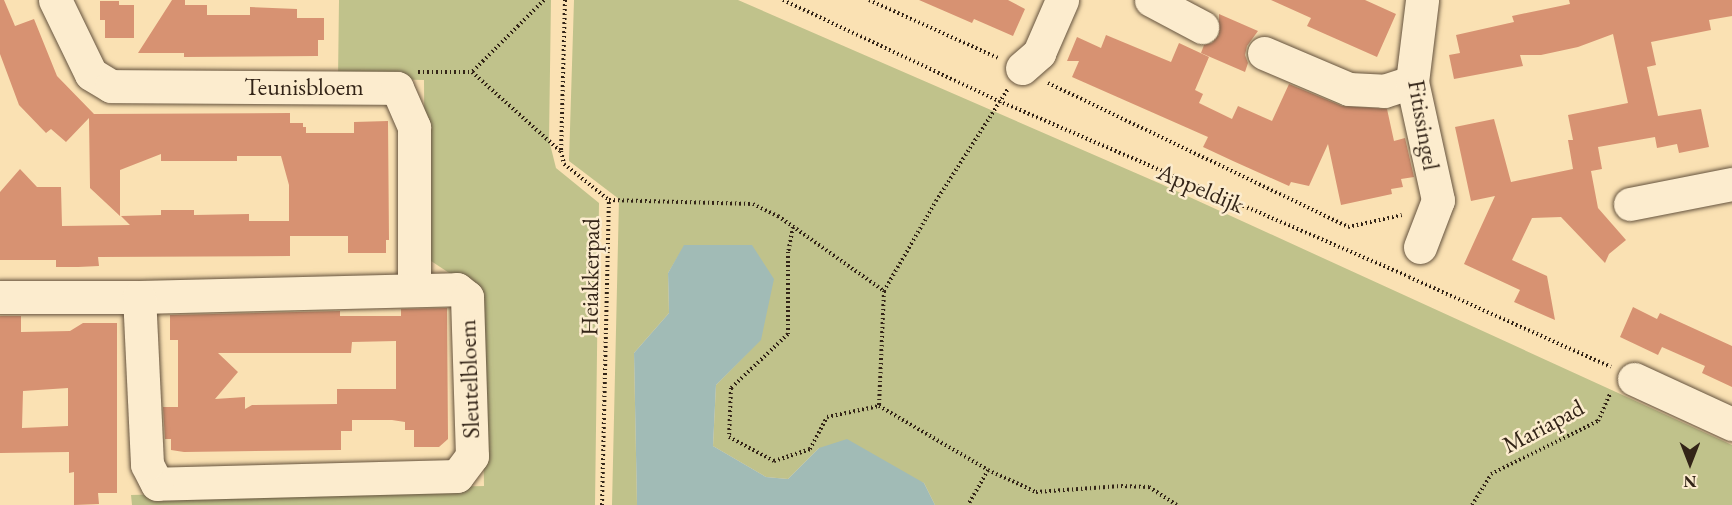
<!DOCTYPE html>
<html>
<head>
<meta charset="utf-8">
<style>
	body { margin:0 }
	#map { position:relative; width:1732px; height:505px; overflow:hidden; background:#fae1b3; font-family:"EB Garamond",serif }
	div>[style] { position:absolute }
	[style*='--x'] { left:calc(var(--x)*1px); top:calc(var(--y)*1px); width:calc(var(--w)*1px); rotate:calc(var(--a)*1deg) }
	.green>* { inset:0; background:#c0c28b }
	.water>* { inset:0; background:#a1bbb6 }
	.building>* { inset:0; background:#d79272 }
	.path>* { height:4px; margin-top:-2px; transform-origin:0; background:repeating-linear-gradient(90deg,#332417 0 1.5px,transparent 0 4.5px) }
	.roads { filter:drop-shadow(0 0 2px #65533e) drop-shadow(0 0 2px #65533e) }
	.minor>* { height:33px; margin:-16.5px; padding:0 16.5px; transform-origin:16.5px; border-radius:16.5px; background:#fcecce }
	span { translate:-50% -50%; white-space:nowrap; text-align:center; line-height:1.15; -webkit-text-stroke:5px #fcecce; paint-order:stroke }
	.street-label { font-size:24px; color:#332417 }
	.north { position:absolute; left:1660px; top:433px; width:60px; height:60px; -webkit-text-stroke:4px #fcecce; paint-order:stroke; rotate:180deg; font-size:16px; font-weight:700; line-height:24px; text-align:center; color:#332417 }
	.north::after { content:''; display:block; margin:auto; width:21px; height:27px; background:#332417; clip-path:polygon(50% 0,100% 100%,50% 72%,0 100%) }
</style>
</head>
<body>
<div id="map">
	<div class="green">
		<div style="clip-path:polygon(339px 0,551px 0,549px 140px,556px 168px,599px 203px,595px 505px,132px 505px,131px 495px,484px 486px,481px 294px,425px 257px,424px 80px,338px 78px)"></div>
		<div style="clip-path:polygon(574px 0,738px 0,1161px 184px,1732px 445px,1732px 505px,935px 505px,924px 483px,819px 448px,788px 479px,766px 477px,713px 446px,716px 385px,760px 340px,752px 245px,685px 245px,668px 273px,669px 313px,634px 353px,637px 505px,612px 505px,619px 199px,569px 161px)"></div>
	</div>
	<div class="water">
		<div style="clip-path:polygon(684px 245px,752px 245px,774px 279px,761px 340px,716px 385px,713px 446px,766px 477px,788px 479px,819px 448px,847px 439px,924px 483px,935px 505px,637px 505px,634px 353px,669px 313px,668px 273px)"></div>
	</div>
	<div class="building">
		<div style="clip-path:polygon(0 0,4px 0,15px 26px,34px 19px,57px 76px,94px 114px,290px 113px,290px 123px,303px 123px,303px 127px,306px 127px,306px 133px,354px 133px,354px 122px,388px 121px,389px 240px,386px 240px,386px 253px,348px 253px,348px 236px,290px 236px,290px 256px,98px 257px,99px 266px,78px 267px,56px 267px,56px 260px,0 260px,0 192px,20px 169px,37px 187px,61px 187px,62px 226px,130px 225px,121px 216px,161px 215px,161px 210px,194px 210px,194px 215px,249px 214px,249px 221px,289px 221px,289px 185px,281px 156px,237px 156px,237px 161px,161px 161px,161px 154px,120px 170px,120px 216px,90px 188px,89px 118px,66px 142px,51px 129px,46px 133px,19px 105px,0 54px)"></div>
		<div style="clip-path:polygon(172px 0,185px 0,185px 5px,207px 5px,207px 15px,250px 15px,250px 7px,297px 9px,297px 18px,324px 18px,324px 40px,318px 40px,318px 56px,184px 57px,184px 53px,138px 53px)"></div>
		<div style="clip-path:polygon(919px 0,1008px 0,1025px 9px,1013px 36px,974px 19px,972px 23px)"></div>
		<div style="clip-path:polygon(1271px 0,1365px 0,1396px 14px,1377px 57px,1307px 26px,1311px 18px)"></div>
		<div style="clip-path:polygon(1569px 0,1732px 0,1732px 16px,1709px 20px,1711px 30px,1651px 42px,1656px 65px,1647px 67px,1658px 116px,1701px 109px,1709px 147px,1679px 153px,1677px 144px,1657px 148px,1655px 137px,1598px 147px,1602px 169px,1591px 171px,1598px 208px,1626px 240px,1609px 254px,1605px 263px,1561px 217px,1532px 218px,1512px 260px,1547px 276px,1555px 320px,1514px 302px,1520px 290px,1464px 264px,1495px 196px,1471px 201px,1455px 127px,1494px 119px,1511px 182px,1573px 169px,1568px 140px,1573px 140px,1568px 115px,1628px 103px,1613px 34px,1578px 47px,1541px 55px,1520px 55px,1523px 66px,1454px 79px,1449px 55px,1460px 53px,1456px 35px,1514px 22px,1512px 16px,1570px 4px)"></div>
		<div style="clip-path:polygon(100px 1px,119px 1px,119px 5px,134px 5px,134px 38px,105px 38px,105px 20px,100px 20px)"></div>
		<div style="clip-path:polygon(1219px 14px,1258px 31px,1247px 46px,1245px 55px,1248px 63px,1245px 72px,1201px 53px,1204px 45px,1212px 43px,1219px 35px)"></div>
		<div style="clip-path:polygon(1106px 35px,1171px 62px,1179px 43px,1209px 57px,1195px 90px,1203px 94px,1199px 103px,1232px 119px,1238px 106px,1272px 121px,1289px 84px,1342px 106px,1387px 109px,1394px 141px,1405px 138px,1414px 177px,1401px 179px,1403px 187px,1391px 189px,1392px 194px,1341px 205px,1328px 144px,1309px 186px,1291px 182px,1289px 186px,1233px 161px,1203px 147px,1208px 137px,1072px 77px,1079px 61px,1067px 61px,1077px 37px,1101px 48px)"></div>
		<div style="clip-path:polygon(1633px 307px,1657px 319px,1660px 313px,1732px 346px,1732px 387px,1702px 373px,1705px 366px,1662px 347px,1658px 355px,1620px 337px)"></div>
		<div style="clip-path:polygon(evenodd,447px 308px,448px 439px,439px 447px,414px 447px,414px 430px,405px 430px,405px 422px,392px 420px,352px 420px,352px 431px,341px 431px,341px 450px,184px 452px,171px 450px,171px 439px,165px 439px,163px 407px,178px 407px,178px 340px,170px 340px,170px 315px,340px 311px,340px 316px,401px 316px,401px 309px,447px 308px,396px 341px,396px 389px,337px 389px,337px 404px,252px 405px,245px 409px,245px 397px,215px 399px,238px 372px,218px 353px,351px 353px,352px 342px,396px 341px)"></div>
		<div style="clip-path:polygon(evenodd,0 316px,21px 316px,21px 332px,70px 331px,83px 323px,117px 323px,117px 493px,98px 493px,99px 504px,74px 505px,74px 472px,69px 473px,69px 452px,0 453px,0 316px,68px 388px,68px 426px,22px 428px,23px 391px,68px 388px)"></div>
	</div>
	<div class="path">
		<div style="--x:544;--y:0;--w:102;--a:135"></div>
		<div style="--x:472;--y:72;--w:118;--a:41.9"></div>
		<div style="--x:565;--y:0;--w:151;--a:91.5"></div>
		<div style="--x:561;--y:151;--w:13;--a:77"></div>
		<div style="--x:564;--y:164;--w:58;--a:38.7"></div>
		<div style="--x:783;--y:0;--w:238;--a:25.1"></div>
		<div style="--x:999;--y:101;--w:446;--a:23.2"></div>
		<div style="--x:1409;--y:277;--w:221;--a:24"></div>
		<div style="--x:869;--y:0;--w:141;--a:24.2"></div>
		<div style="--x:418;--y:72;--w:54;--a:0"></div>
		<div style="--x:1048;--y:83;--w:333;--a:25.6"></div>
		<div style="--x:1348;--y:227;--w:55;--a:-12.5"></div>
		<div style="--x:609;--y:200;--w:144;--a:1.6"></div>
		<div style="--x:753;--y:204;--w:28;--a:26"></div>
		<div style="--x:778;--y:216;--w:130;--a:35.3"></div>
		<div style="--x:884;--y:291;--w:115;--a:92.5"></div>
		<div style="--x:879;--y:406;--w:126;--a:30.4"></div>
		<div style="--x:988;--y:470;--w:40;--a:119.7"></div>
		<div style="--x:793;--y:227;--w:25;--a:101"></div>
		<div style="--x:788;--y:252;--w:82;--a:90"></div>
		<div style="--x:788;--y:334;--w:79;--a:136.5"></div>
		<div style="--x:731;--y:388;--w:49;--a:92.3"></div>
		<div style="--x:729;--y:437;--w:51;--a:28.1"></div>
		<div style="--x:774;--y:461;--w:38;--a:-18"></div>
		<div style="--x:810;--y:449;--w:36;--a:-62"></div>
		<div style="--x:827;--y:417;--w:53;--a:-11.9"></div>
		<div style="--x:884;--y:291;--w:104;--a:-60"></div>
		<div style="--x:936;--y:201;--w:133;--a:-57.3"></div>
		<div style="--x:988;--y:470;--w:53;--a:24.6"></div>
		<div style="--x:1036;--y:492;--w:85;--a:-4"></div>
		<div style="--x:1121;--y:486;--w:28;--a:2"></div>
		<div style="--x:1149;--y:487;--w:33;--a:33"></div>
		<div style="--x:602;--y:505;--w:305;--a:-88.7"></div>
		<div style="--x:1472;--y:505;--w:36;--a:-58"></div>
		<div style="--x:1491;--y:474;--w:119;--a:-26.4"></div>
		<div style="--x:1598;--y:421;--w:30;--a:-66"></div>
	</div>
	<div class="roads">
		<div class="minor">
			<div style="--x:55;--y:0;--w:82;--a:64.1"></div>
			<div style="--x:91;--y:74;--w:23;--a:31"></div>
			<div style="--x:111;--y:86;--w:286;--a:0.4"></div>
			<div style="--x:397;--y:88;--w:43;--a:66.4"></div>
			<div style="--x:414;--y:127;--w:162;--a:90"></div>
			<div style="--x:1151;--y:0;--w:58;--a:27.9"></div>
			<div style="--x:1264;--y:53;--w:92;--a:23"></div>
			<div style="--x:1349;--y:89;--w:35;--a:3"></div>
			<div style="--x:1384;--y:91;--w:29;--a:-18"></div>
			<div style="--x:1022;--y:68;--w:23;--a:-41"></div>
			<div style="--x:1039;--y:53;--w:58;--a:-66.5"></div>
			<div style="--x:1630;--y:204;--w:104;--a:-11.1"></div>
			<div style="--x:1420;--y:247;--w:50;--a:-69"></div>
			<div style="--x:1438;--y:200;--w:121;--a:-102.4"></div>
			<div style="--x:1412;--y:82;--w:83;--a:-83"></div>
			<div style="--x:0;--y:297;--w:139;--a:0"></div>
			<div style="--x:139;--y:297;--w:318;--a:-1.4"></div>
			<div style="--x:457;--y:289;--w:13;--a:39"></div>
			<div style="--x:467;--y:297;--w:159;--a:88.2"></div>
			<div style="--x:472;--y:456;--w:25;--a:127"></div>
			<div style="--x:457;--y:476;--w:300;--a:178.5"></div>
			<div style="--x:157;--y:484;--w:22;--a:-117"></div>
			<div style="--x:147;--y:464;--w:167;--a:-92.7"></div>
			<div style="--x:1634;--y:379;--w:108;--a:24.7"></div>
		</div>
	</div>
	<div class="street-label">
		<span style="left:304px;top:87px">Teunisbloem</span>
		<span style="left:1424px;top:125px;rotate:80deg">Fitissingel</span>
		<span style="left:1201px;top:188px;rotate:23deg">Appeldijk</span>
		<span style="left:590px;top:277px;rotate:-89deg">Heiakkerpad</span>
		<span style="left:469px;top:379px;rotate:-92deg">Sleutelbloem</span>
		<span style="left:1543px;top:426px;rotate:-28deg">Mariapad</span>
	</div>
	<div class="north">N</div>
</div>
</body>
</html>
